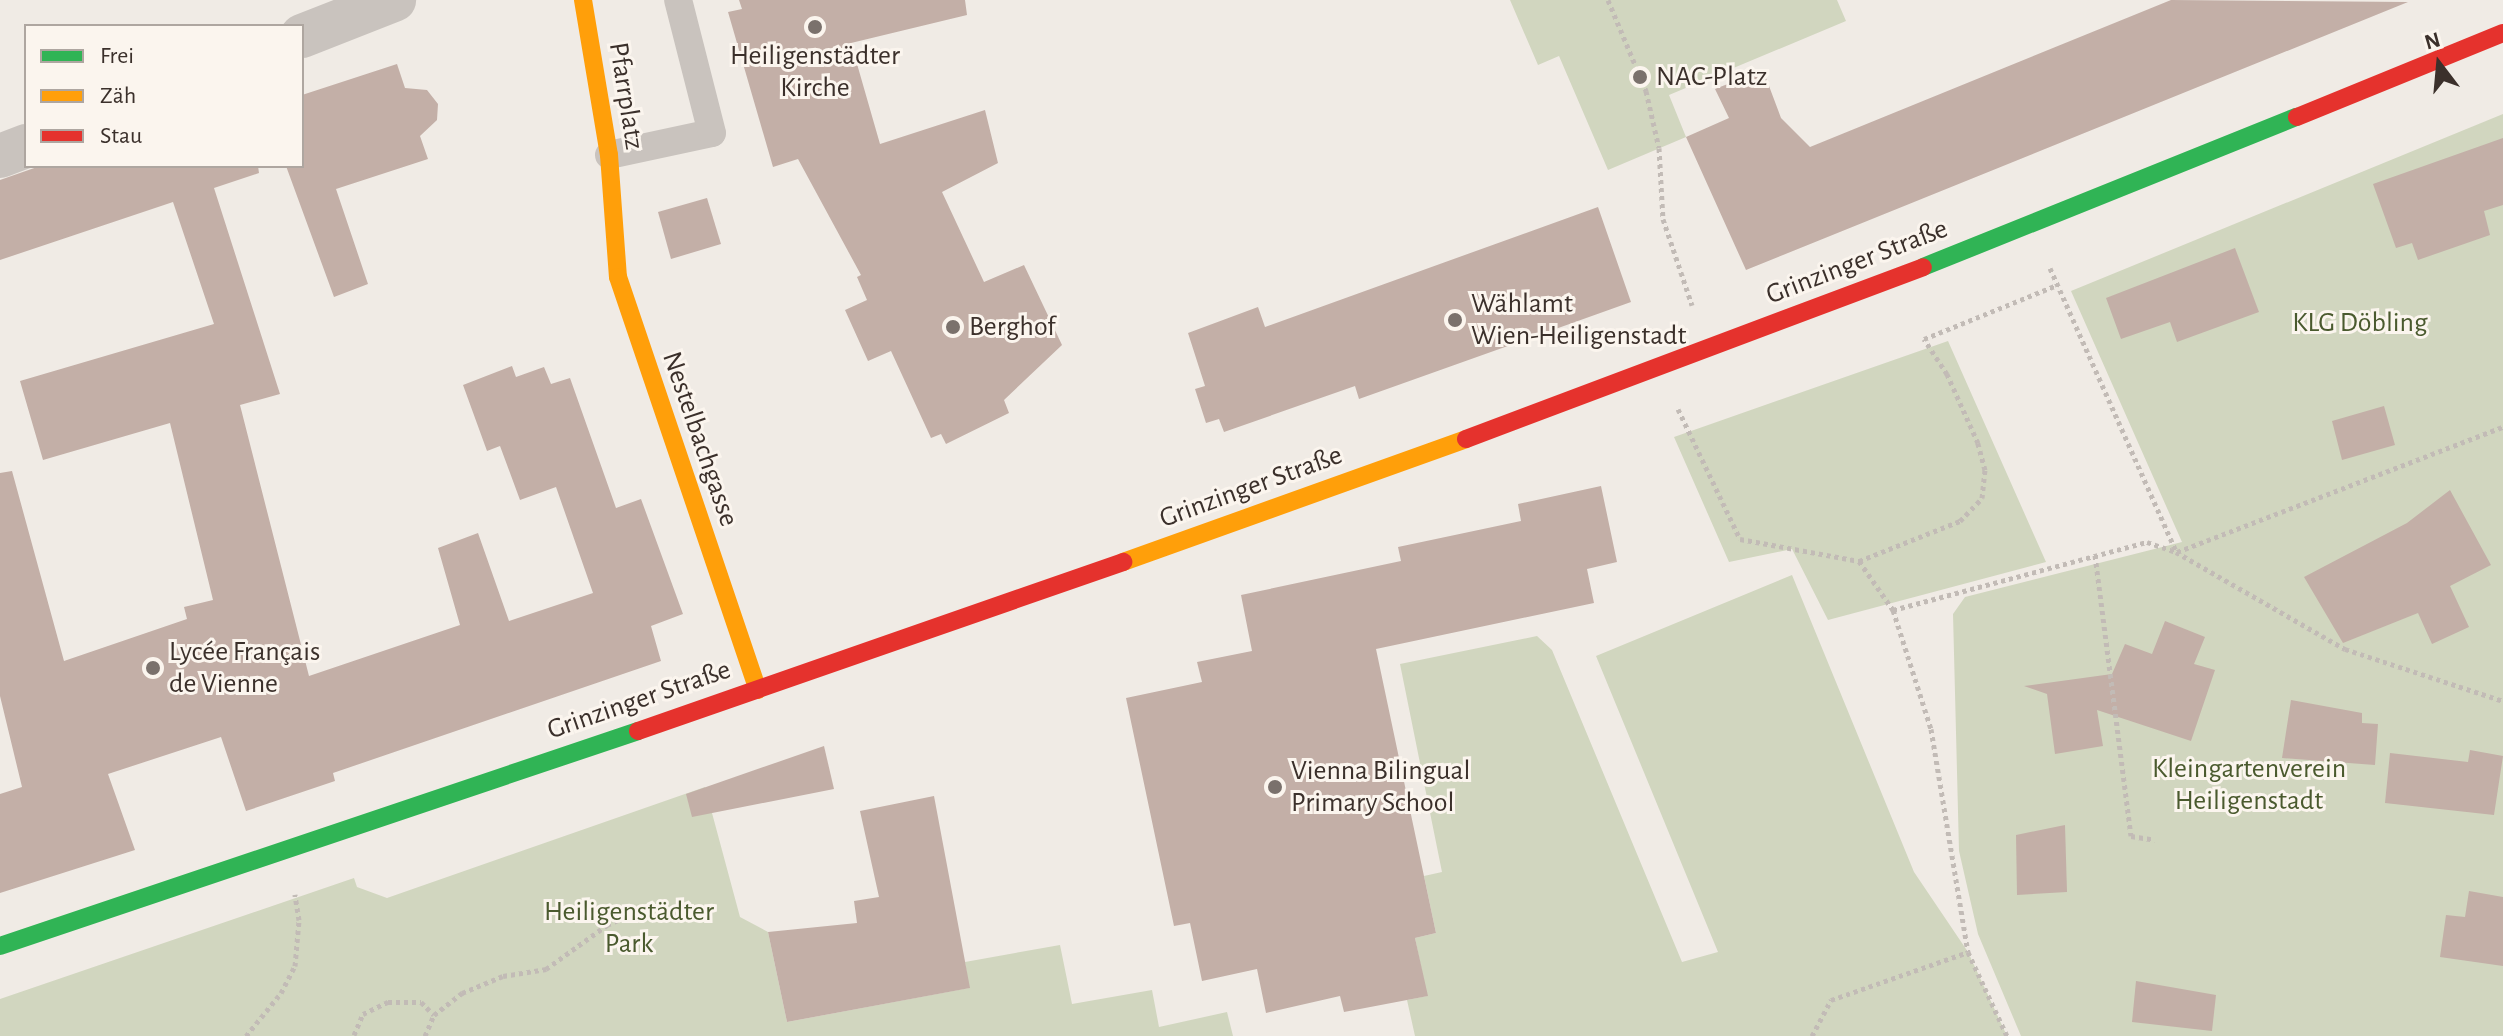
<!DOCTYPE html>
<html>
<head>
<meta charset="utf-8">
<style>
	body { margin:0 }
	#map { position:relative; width:2503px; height:1036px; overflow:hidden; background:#f0ebe5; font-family:"Alegreya Sans",sans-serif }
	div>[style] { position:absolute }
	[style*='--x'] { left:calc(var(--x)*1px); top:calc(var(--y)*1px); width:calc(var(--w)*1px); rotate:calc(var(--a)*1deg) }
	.green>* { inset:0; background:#d1d6bf }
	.building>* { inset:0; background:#c3afa7 }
	.path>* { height:5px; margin-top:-2.5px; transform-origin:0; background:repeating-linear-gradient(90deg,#c2bbb6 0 4px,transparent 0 8px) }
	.lane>* { height:28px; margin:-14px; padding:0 14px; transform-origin:14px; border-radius:14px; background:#c9c3be }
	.street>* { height:44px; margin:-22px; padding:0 22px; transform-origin:22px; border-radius:22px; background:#c9c3be }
	.fast>* { height:18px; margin:-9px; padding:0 9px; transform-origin:9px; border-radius:9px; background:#30b455 }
	.slow>* { height:18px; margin:-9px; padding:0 9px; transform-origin:9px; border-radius:9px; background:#ff9f0a }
	.jam>* { height:18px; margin:-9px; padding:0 9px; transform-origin:9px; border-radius:9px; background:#e5322d }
	.dots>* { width:22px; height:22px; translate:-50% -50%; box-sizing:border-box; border:4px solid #fbf5ee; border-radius:50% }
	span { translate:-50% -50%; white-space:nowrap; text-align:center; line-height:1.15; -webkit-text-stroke:6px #fbf5ee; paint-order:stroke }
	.poi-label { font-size:28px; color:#3b302b }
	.left { translate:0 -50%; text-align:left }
	.street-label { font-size:28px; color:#3b302b }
	.park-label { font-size:28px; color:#4a5a2e }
	.legend { position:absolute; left:24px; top:24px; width:280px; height:144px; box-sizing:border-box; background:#fbf5ee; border:2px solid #aea6a0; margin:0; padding:10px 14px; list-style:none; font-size:24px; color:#3b302b }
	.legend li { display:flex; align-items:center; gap:16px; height:40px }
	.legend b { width:40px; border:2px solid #aea6a0 }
	.north { position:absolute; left:2399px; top:24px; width:80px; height:80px; -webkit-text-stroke:6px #fbf5ee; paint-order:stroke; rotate:344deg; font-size:22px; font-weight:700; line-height:32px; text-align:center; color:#3b302b }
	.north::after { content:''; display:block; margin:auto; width:28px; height:36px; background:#3b302b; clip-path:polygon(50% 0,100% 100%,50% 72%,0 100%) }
</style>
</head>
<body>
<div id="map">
	<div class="green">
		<div style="clip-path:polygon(1510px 0,1837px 0,1846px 21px,1669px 95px,1686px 137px,1608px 170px,1559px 56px,1538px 65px)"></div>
		<div style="clip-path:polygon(2503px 114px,2503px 1036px,2021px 1036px,1978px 934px,1959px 851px,1953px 614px,1965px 597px,2182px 542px,2071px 291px)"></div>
		<div style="clip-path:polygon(1948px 341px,2046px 562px,1828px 620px,1792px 549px,1729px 562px,1674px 437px)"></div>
		<div style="clip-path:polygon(1792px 575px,1914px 872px,1968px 952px,2007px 1036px,1415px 1036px,1407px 1000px,1427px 996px,1415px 938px,1436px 933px,1424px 876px,1442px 872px,1400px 664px,1537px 636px,1552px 650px,1682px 962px,1718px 952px,1596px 656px)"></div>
		<div style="clip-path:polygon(705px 787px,740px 917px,768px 932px,787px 1022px,969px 988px,965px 962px,1060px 945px,1072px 1004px,1152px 990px,1159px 1027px,1227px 1012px,1233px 1036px,0 1036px,0 999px,354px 878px,357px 887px,387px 898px)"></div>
	</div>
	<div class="building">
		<div style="clip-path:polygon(739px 0,965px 0,967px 15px,851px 43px,880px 144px,985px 110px,998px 163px,942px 192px,984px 282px,1024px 265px,1062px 345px,1004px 400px,1009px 413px,946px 444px,941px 434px,931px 438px,891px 351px,868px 361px,845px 310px,867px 300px,857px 277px,861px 275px,798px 159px,773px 167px,728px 12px,742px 9px)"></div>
		<div style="clip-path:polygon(2171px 0,2408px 2px,1746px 270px,1686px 137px,1729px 118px,1715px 89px,1763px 70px,1781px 118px,1810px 147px)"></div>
		<div style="clip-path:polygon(397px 64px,405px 88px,427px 90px,438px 104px,437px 120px,420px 136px,428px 159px,336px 189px,368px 284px,334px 297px,286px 166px,302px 166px,302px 95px)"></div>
		<div style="clip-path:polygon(2503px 138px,2503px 205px,2484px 211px,2490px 235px,2418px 260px,2412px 243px,2396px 248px,2373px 184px)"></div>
		<div style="clip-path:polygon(40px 166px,258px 166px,259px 173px,214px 188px,280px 394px,240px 405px,309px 676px,460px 625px,438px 548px,478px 533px,509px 621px,593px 593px,556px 487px,520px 500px,500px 446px,487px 451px,463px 385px,512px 366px,516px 377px,544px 367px,551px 384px,570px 378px,616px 508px,641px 499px,683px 614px,651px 626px,661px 661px,333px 773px,335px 781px,246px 811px,221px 737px,108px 774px,135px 850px,0 893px,0 794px,22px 787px,0 696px,0 473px,12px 471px,64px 661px,187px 619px,184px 607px,213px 600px,170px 423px,43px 460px,20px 381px,214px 324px,173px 202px,0 260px,0 180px)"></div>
		<div style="clip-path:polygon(707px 198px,721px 244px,671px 259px,658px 212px)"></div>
		<div style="clip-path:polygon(1598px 207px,1631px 302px,1359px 399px,1355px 386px,1224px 432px,1219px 419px,1206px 423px,1195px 389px,1205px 386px,1188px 333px,1258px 307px,1265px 327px)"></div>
		<div style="clip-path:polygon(2235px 248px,2259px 312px,2177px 342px,2170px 322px,2121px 339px,2106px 298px)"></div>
		<div style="clip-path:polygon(2384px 406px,2395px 445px,2342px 460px,2332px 421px)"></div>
		<div style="clip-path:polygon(1601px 486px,1617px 562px,1587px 569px,1594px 603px,1376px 649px,1436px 933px,1415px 938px,1428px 996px,1344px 1012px,1340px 996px,1266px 1013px,1257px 969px,1202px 981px,1190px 923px,1174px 926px,1126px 698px,1202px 682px,1197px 662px,1252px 651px,1241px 595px,1401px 561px,1398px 547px,1521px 521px,1518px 504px)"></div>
		<div style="clip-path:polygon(2450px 490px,2491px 565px,2450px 586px,2469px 627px,2432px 644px,2418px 613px,2343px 643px,2304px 577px,2407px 523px)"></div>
		<div style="clip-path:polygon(2165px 621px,2205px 637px,2194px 664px,2215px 670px,2191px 741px,2097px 710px,2103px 746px,2055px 754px,2047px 694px,2024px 686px,2112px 674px,2125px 644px,2152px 654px)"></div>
		<div style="clip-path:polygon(2291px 700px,2362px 713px,2362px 723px,2378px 724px,2375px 765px,2282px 758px)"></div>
		<div style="clip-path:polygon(824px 746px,834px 789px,692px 817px,686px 794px)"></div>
		<div style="clip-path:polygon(2470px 750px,2503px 756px,2494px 815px,2385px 803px,2390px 753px,2468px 762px)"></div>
		<div style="clip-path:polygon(934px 796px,970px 988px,787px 1022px,768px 932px,857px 923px,854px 901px,879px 897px,860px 811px)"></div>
		<div style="clip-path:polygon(2065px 825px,2067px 892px,2017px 895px,2016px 835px)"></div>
		<div style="clip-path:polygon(2469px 891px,2503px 897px,2503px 966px,2440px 957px,2446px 915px,2465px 917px)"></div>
		<div style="clip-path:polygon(2136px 981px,2216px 995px,2212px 1031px,2132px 1022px)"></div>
	</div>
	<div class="path">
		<div style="--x:1608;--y:0;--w:99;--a:67.3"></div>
		<div style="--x:1646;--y:91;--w:58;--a:77.2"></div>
		<div style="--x:1659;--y:148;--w:71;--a:86.8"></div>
		<div style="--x:1663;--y:219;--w:91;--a:71.4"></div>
		<div style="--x:2050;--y:268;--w:310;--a:66"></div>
		<div style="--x:1678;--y:409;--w:144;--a:64.5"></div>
		<div style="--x:1740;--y:539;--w:121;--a:10.5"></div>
		<div style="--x:1859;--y:561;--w:60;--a:55.2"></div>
		<div style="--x:1893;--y:610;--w:125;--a:72.3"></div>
		<div style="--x:1931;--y:729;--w:226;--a:80.6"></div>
		<div style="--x:1968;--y:952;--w:93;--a:65.1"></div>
		<div style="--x:2177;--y:552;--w:349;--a:-21"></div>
		<div style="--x:2095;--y:555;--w:283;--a:82.7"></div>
		<div style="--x:2131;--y:836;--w:24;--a:9"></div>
		<div style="--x:1859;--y:561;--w:109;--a:-21.6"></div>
		<div style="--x:1960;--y:521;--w:32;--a:-46"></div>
		<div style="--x:1982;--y:498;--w:28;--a:-84"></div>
		<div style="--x:1985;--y:470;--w:28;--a:-105"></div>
		<div style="--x:1978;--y:443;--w:76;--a:-114.2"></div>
		<div style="--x:1947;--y:374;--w:42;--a:-123.3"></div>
		<div style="--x:1924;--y:339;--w:144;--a:-22.1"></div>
		<div style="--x:1893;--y:610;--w:263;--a:-15"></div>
		<div style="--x:2147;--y:542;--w:31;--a:19"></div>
		<div style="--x:2176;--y:552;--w:195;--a:29.9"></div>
		<div style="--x:2345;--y:649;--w:166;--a:18.2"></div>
		<div style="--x:354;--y:1035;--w:23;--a:-67"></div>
		<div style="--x:363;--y:1014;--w:28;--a:-26"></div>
		<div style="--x:388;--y:1002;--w:33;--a:0"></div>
		<div style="--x:421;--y:1002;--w:18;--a:45"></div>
		<div style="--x:246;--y:1036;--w:55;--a:-50.9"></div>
		<div style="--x:281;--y:993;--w:30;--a:-63"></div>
		<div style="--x:295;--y:966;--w:46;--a:-85"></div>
		<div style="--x:299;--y:920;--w:26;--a:-99"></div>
		<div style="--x:425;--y:1036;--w:23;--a:-67"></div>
		<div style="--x:434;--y:1015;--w:36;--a:-38"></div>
		<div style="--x:462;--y:993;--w:44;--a:-22.5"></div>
		<div style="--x:503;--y:976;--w:44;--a:-9.2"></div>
		<div style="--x:546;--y:969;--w:75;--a:-35.8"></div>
		<div style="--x:607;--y:925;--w:41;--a:-24.7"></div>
		<div style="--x:1812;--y:1036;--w:41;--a:-62.2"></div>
		<div style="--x:1831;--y:1000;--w:145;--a:-19.3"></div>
	</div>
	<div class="lane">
		<div style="--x:609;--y:155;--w:105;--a:-12.1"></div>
		<div style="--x:712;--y:133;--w:137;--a:-104.3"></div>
	</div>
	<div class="street">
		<div style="--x:302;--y:36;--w:99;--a:-21.4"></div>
		<div style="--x:0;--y:156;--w:28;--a:-21"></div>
	</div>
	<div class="fast">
		<div style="--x:1923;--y:267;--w:403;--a:-21.9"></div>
		<div style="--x:0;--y:946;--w:673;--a:-18.62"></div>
	</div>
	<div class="slow">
		<div style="--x:583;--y:0;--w:157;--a:80.5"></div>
		<div style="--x:609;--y:155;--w:122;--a:85.8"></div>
		<div style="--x:618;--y:277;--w:436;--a:71.3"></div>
		<div style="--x:1123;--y:562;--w:364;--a:-19.7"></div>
	</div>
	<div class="jam">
		<div style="--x:2297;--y:117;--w:222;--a:-22.2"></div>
		<div style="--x:1466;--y:439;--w:488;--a:-20.6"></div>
		<div style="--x:638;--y:731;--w:514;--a:-19.21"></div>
	</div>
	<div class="dots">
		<div style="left:815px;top:27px;background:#7a716c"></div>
		<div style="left:1640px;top:77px;background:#7a716c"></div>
		<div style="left:1455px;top:320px;background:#7a716c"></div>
		<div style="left:953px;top:327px;background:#7a716c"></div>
		<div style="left:153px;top:668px;background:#7a716c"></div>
		<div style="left:1275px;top:787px;background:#7a716c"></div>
	</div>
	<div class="poi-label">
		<span style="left:815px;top:72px">Heiligenstädter<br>Kirche</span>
		<span class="left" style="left:1656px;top:77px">NAC-Platz</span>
		<span class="left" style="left:1471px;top:320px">Wählamt<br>Wien-Heiligenstadt</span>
		<span class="left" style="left:969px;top:327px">Berghof</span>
		<span class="left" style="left:169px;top:668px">Lycée Français<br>de Vienne</span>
		<span class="left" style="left:1291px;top:787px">Vienna Bilingual<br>Primary School</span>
	</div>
	<div class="street-label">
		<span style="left:626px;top:96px;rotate:81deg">Pfarrplatz</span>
		<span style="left:1857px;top:262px;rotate:-21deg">Grinzinger Straße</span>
		<span style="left:700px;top:439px;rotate:71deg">Nestelbachgasse</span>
		<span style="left:1251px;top:487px;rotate:-20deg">Grinzinger Straße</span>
		<span style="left:639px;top:700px;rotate:-19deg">Grinzinger Straße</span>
	</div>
	<div class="park-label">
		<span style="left:2360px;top:323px">KLG Döbling</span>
		<span style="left:2249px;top:785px">Kleingartenverein<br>Heiligenstadt</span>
		<span style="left:629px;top:928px">Heiligenstädter<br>Park</span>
	</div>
	<ul class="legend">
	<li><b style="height:10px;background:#30b455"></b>Frei</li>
	<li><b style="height:10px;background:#ff9f0a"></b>Zäh</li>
	<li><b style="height:10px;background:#e5322d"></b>Stau</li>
	</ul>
	<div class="north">N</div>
</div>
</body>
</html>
